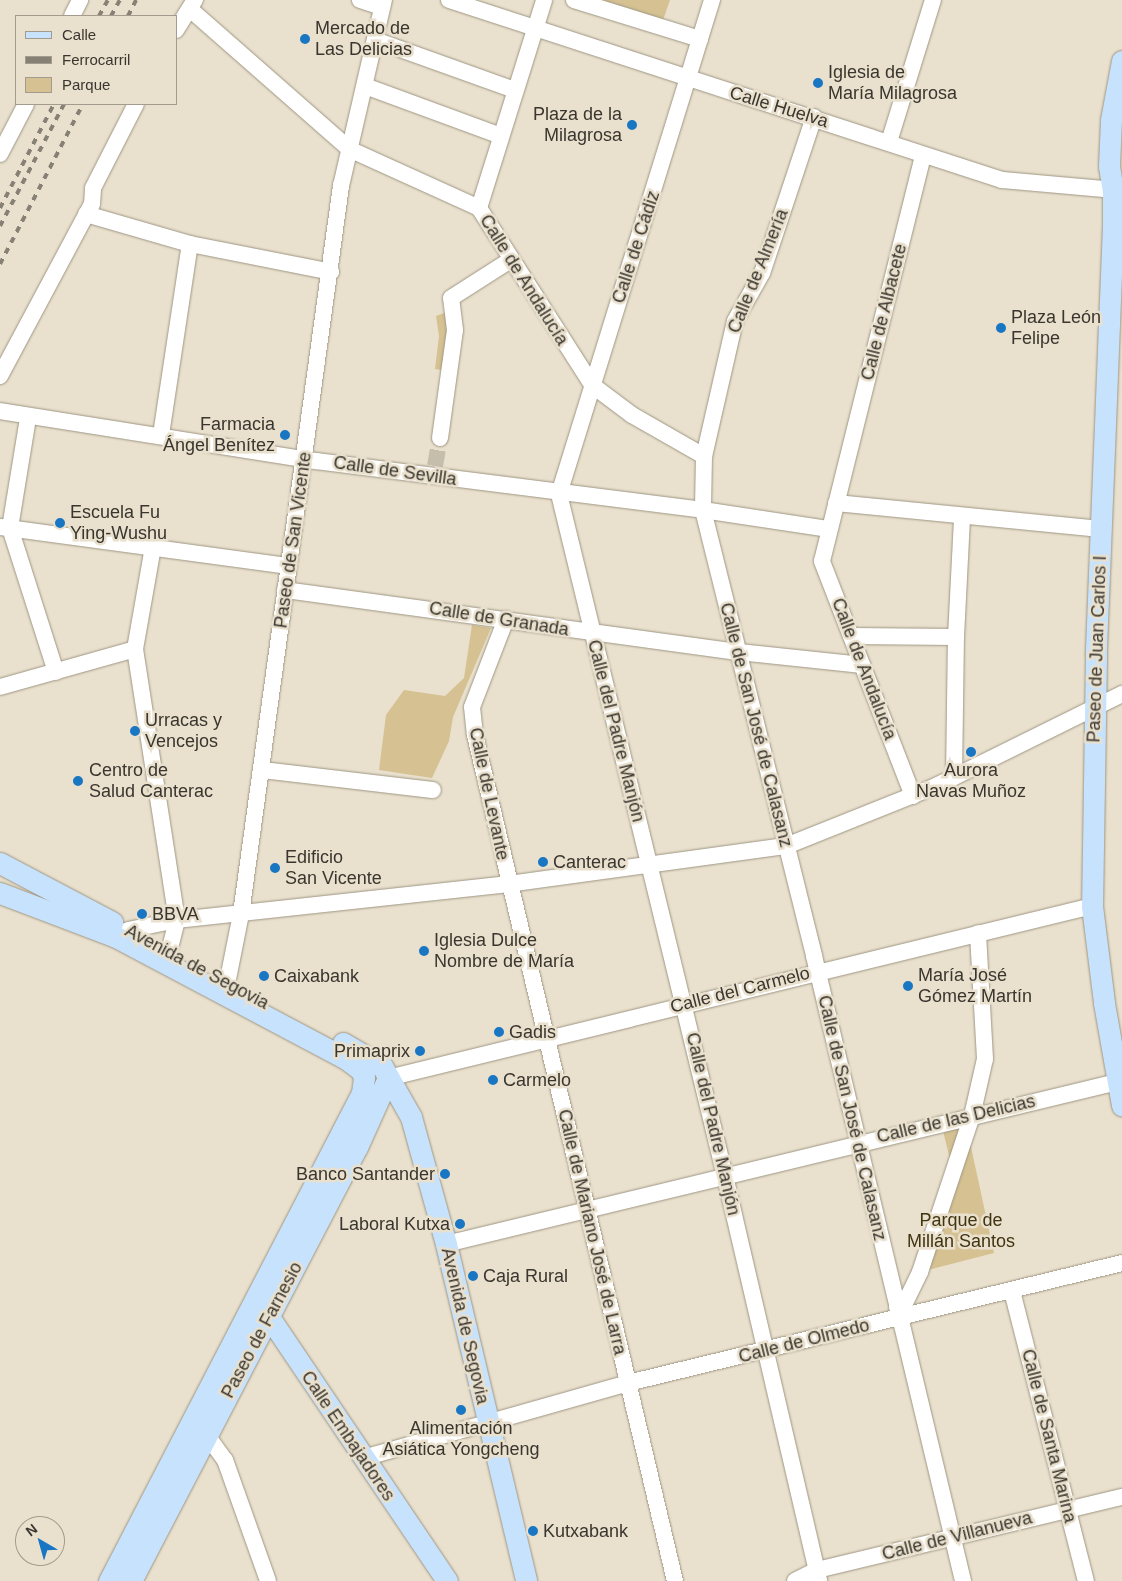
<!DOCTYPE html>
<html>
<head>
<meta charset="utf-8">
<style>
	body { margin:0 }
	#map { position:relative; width:1122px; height:1581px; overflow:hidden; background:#e9e0cd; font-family:Helvetica,sans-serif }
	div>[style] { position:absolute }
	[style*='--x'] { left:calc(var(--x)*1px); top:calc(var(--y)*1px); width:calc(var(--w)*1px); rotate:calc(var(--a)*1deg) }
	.green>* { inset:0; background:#d5c191 }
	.minor-tunnel>* { height:16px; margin-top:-8px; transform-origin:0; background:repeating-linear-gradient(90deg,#c6bead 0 16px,transparent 0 24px) }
	.roads { filter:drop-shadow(0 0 1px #9e9683) drop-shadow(0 0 1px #9e9683) }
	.minor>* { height:16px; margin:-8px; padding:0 8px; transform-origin:8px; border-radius:8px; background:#fff }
	.major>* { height:21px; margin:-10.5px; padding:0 10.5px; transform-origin:10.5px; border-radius:10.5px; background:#c7e2fd }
	.rail>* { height:4px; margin-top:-2px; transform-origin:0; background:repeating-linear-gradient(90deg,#878175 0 6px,transparent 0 12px) }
	.dots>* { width:14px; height:14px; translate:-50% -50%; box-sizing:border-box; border:2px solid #e9e0cd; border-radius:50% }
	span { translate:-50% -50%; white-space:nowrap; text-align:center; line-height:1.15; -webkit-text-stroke:5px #e9e0cd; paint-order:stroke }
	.poi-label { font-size:18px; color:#3a362f }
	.left { translate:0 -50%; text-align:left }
	.right { translate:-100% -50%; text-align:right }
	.street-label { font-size:18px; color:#3a362f }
	.park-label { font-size:18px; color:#413412 }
	.legend { position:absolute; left:15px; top:15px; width:162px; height:90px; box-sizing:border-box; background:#e9e0cd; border:1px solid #a39c8e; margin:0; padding:6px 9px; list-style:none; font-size:15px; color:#3a362f }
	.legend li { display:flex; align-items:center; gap:10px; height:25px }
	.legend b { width:25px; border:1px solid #a39c8e }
	.north { position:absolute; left:15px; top:1516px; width:50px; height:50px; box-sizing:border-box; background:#e9e0cd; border:1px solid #a39c8e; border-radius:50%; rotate:322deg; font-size:14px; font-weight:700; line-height:20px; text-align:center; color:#3a362f }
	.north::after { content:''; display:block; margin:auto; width:18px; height:22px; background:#1976c3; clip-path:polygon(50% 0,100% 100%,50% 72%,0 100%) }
</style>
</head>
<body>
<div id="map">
	<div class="green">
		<div style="clip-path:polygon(602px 0,670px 0,662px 23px,601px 5px)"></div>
		<div style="clip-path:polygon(447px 312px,450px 330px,441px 370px,435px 369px,439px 336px,436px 316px)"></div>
		<div style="clip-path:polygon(472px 625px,491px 628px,453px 717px,449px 741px,432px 778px,379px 770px,386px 715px,404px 690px,445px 696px,464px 678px)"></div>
		<div style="clip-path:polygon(966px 1124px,994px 1253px,920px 1272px,952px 1167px,943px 1131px)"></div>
	</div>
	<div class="minor-tunnel">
		<div style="--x:435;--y:466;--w:28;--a:-80"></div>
	</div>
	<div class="roads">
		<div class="minor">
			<div style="--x:360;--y:0;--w:23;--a:18"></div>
			<div style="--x:449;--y:0;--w:582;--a:18.03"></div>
			<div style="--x:1002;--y:180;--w:111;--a:5.1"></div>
			<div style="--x:574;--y:0;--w:132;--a:17.2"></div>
			<div style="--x:712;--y:0;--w:517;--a:107.21"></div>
			<div style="--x:559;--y:494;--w:702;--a:76.32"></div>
			<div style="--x:725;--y:1176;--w:416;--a:76.9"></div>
			<div style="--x:191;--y:10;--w:210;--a:41.3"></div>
			<div style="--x:349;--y:149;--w:143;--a:24.4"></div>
			<div style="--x:479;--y:208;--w:210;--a:57.4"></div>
			<div style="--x:592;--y:385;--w:50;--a:36.9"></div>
			<div style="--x:632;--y:415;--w:83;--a:29.7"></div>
			<div style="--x:72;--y:16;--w:18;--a:-63"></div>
			<div style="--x:176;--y:30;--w:36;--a:-58"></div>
			<div style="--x:375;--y:40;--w:149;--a:19.7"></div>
			<div style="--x:365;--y:86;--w:145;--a:20.2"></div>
			<div style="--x:814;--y:117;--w:164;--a:108.4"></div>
			<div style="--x:762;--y:273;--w:55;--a:119.4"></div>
			<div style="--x:735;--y:321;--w:139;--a:102.9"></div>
			<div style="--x:704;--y:456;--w:54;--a:91.1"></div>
			<div style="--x:703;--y:510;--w:126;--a:8.6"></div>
			<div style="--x:889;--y:142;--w:149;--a:-72.8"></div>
			<div style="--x:0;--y:154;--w:56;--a:-62.5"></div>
			<div style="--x:479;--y:208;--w:218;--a:-72.6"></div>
			<div style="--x:86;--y:214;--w:108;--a:16.1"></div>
			<div style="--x:190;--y:244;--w:144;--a:11.2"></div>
			<div style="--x:0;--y:376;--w:195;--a:-61.9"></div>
			<div style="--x:92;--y:204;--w:16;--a:-86"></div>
			<div style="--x:93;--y:188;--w:94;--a:-62.9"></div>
			<div style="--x:0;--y:411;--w:320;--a:9"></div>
			<div style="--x:316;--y:461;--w:390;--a:7.2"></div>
			<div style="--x:703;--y:510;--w:460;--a:76"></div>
			<div style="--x:814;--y:956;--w:643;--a:76.59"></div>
			<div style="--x:28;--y:418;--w:111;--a:99.3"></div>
			<div style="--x:10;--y:528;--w:151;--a:72.3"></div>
			<div style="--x:161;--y:435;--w:193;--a:-81.4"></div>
			<div style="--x:440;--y:438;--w:109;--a:-82.1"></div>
			<div style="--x:455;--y:330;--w:32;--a:-97"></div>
			<div style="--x:451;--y:298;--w:72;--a:-32.6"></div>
			<div style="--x:836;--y:503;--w:266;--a:5.6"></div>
			<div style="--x:0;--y:527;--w:291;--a:7.7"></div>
			<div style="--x:153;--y:547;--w:104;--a:100"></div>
			<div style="--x:135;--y:649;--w:274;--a:81.2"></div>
			<div style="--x:177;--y:920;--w:33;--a:104"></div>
			<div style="--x:285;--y:590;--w:458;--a:7.8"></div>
			<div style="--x:739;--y:652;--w:124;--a:6"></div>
			<div style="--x:506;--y:619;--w:94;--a:111.1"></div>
			<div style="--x:472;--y:707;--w:28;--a:84"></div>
			<div style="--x:475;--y:735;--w:869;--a:76.7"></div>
			<div style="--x:851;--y:636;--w:105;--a:0.5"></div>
			<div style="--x:0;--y:687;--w:140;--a:-15.7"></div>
			<div style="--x:262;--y:770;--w:172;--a:6.7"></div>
			<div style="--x:954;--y:777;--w:140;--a:-89.2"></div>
			<div style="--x:956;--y:637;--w:120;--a:-87.1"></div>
			<div style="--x:913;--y:796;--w:252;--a:-111.2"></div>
			<div style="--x:822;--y:561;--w:418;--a:-76"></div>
			<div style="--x:128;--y:930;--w:50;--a:-11.5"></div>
			<div style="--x:177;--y:920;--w:333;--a:-6.2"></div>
			<div style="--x:508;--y:884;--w:281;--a:-7.8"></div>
			<div style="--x:786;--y:846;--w:162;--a:-21.8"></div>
			<div style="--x:936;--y:786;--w:208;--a:-26.3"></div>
			<div style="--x:225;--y:994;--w:82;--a:-78.7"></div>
			<div style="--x:241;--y:914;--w:735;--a:-82.18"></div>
			<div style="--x:341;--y:186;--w:191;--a:-77"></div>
			<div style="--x:388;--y:1078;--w:725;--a:-13.73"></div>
			<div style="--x:446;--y:1244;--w:690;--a:-13.57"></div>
			<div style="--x:1012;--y:1291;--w:299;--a:75.7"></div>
			<div style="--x:897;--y:1307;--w:7;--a:-16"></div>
			<div style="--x:904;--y:1305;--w:37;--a:-64"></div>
			<div style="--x:920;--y:1272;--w:164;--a:-71.6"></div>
			<div style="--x:972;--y:1116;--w:58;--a:-77.2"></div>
			<div style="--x:985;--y:1059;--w:126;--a:-93.2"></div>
			<div style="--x:196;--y:1438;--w:15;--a:11"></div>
			<div style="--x:211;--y:1441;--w:24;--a:54"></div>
			<div style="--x:225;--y:1460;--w:128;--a:70.4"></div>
			<div style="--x:363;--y:1458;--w:275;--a:-15.8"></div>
			<div style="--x:628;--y:1383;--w:508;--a:-13.65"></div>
			<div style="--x:795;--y:1581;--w:25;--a:-27"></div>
			<div style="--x:817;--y:1570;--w:314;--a:-13.5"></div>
		</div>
		<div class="major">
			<div style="--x:1122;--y:61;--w:60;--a:100.6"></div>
			<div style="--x:1111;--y:120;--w:46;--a:92.5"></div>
			<div style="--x:1109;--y:166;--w:24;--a:81"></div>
			<div style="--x:1113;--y:190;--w:35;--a:90"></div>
			<div style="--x:1113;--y:225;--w:431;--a:92.3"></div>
			<div style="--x:1096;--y:656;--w:250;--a:90.9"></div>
			<div style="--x:1092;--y:906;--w:98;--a:82.9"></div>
			<div style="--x:1104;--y:1003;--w:104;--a:80"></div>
			<div style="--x:0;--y:863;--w:127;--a:27.8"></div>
			<div style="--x:0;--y:893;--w:124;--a:20.8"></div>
			<div style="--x:116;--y:937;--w:259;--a:27.9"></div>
			<div style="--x:345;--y:1058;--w:20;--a:37"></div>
			<div style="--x:361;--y:1070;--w:8;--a:67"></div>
			<div style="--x:364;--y:1077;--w:16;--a:97"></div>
			<div style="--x:362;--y:1093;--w:550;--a:117.4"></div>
			<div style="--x:343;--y:1043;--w:45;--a:30.5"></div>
			<div style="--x:382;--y:1066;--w:59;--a:60.4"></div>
			<div style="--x:411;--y:1117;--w:132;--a:74.6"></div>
			<div style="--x:446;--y:1244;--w:346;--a:76.6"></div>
			<div style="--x:263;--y:1308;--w:329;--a:56"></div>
			<div style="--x:131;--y:1581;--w:489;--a:-62.5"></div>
			<div style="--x:357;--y:1147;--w:76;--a:-65.8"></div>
		</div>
	</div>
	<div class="rail">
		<div style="--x:99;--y:16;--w:18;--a:-61"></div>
		<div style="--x:111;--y:16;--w:18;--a:-61"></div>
		<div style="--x:128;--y:16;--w:18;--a:-63"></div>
		<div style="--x:0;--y:208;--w:117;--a:-62.6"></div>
		<div style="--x:0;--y:226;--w:138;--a:-62.3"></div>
		<div style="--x:0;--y:264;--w:180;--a:-62.6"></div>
	</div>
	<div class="dots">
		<div style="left:305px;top:39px;background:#1976c3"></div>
		<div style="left:818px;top:83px;background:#1976c3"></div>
		<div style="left:632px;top:125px;background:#1976c3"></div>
		<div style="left:1001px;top:328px;background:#1976c3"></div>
		<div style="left:285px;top:435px;background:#1976c3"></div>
		<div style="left:60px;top:523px;background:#1976c3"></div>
		<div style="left:135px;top:731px;background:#1976c3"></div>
		<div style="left:971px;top:752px;background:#1976c3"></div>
		<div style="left:78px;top:781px;background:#1976c3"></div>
		<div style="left:543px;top:862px;background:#1976c3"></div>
		<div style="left:275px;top:868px;background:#1976c3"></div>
		<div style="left:142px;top:914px;background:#1976c3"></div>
		<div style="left:424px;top:951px;background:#1976c3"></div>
		<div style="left:264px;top:976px;background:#1976c3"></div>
		<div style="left:908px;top:986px;background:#1976c3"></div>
		<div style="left:499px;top:1032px;background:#1976c3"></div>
		<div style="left:420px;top:1051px;background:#1976c3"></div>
		<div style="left:493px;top:1080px;background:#1976c3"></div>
		<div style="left:445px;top:1174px;background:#1976c3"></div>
		<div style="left:460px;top:1224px;background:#1976c3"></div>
		<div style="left:473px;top:1276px;background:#1976c3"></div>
		<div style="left:461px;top:1410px;background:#1976c3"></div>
		<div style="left:533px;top:1531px;background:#1976c3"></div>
	</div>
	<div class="poi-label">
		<span class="left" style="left:315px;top:39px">Mercado de<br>Las Delicias</span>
		<span class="left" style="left:828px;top:83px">Iglesia de<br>María Milagrosa</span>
		<span class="right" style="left:622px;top:125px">Plaza de la<br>Milagrosa</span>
		<span class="left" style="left:1011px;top:328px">Plaza León<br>Felipe</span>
		<span class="right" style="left:275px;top:435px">Farmacia<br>Ángel Benítez</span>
		<span class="left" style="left:70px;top:523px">Escuela Fu<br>Ying-Wushu</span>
		<span class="left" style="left:145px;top:731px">Urracas y<br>Vencejos</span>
		<span class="left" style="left:89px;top:781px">Centro de<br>Salud Canterac</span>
		<span style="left:971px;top:781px">Aurora<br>Navas Muñoz</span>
		<span class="left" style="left:285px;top:868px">Edificio<br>San Vicente</span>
		<span class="left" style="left:553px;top:862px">Canterac</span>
		<span class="left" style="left:152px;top:914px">BBVA</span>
		<span class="left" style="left:434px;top:951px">Iglesia Dulce<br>Nombre de María</span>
		<span class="left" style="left:274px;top:976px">Caixabank</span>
		<span class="left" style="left:918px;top:986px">María José<br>Gómez Martín</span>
		<span class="left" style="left:509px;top:1032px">Gadis</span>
		<span class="right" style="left:410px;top:1051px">Primaprix</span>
		<span class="left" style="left:503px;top:1080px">Carmelo</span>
		<span class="right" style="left:435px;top:1174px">Banco Santander</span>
		<span class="right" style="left:450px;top:1224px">Laboral Kutxa</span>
		<span class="left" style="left:483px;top:1276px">Caja Rural</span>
		<span style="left:461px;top:1439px">Alimentación<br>Asiática Yongcheng</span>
		<span class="left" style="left:543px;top:1531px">Kutxabank</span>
	</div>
	<div class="street-label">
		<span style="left:779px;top:107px;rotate:17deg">Calle Huelva</span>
		<span style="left:636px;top:247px;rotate:-72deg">Calle de Cádiz</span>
		<span style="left:758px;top:271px;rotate:-68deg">Calle de Almería</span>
		<span style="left:524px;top:280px;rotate:58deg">Calle de Andalucía</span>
		<span style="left:884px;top:312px;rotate:-76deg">Calle de Albacete</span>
		<span style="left:395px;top:471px;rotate:8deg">Calle de Sevilla</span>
		<span style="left:293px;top:540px;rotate:-82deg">Paseo de San Vicente</span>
		<span style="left:499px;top:619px;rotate:9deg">Calle de Granada</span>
		<span style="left:1097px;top:649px;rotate:-88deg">Paseo de Juan Carlos I</span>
		<span style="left:864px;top:669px;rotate:69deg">Calle de Andalucía</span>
		<span style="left:756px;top:725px;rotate:76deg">Calle de San José de Calasanz</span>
		<span style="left:616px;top:731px;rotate:76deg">Calle del Padre Manjón</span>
		<span style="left:489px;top:794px;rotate:78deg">Calle de Levante</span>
		<span style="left:197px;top:967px;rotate:28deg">Avenida de Segovia</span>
		<span style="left:740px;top:990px;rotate:-14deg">Calle del Carmelo</span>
		<span style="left:852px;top:1118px;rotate:77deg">Calle de San José de Calasanz</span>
		<span style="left:956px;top:1119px;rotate:-13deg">Calle de las Delicias</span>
		<span style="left:713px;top:1124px;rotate:77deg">Calle del Padre Manjón</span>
		<span style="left:592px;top:1232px;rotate:77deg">Calle de Mariano José de Larra</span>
		<span style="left:465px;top:1326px;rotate:77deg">Avenida de Segovia</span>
		<span style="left:262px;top:1330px;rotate:-62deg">Paseo de Farnesio</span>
		<span style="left:804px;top:1341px;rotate:-14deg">Calle de Olmedo</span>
		<span style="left:348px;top:1436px;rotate:56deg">Calle Embajadores</span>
		<span style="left:1049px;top:1436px;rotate:76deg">Calle de Santa Marina</span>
		<span style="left:957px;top:1536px;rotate:-14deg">Calle de Villanueva</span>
	</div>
	<div class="park-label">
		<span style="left:961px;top:1231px">Parque de<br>Millán Santos</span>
	</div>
	<ul class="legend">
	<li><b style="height:6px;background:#c7e2fd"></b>Calle</li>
	<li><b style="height:6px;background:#878175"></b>Ferrocarril</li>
	<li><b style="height:14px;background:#d5c191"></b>Parque</li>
	</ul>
	<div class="north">N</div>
</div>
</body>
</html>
